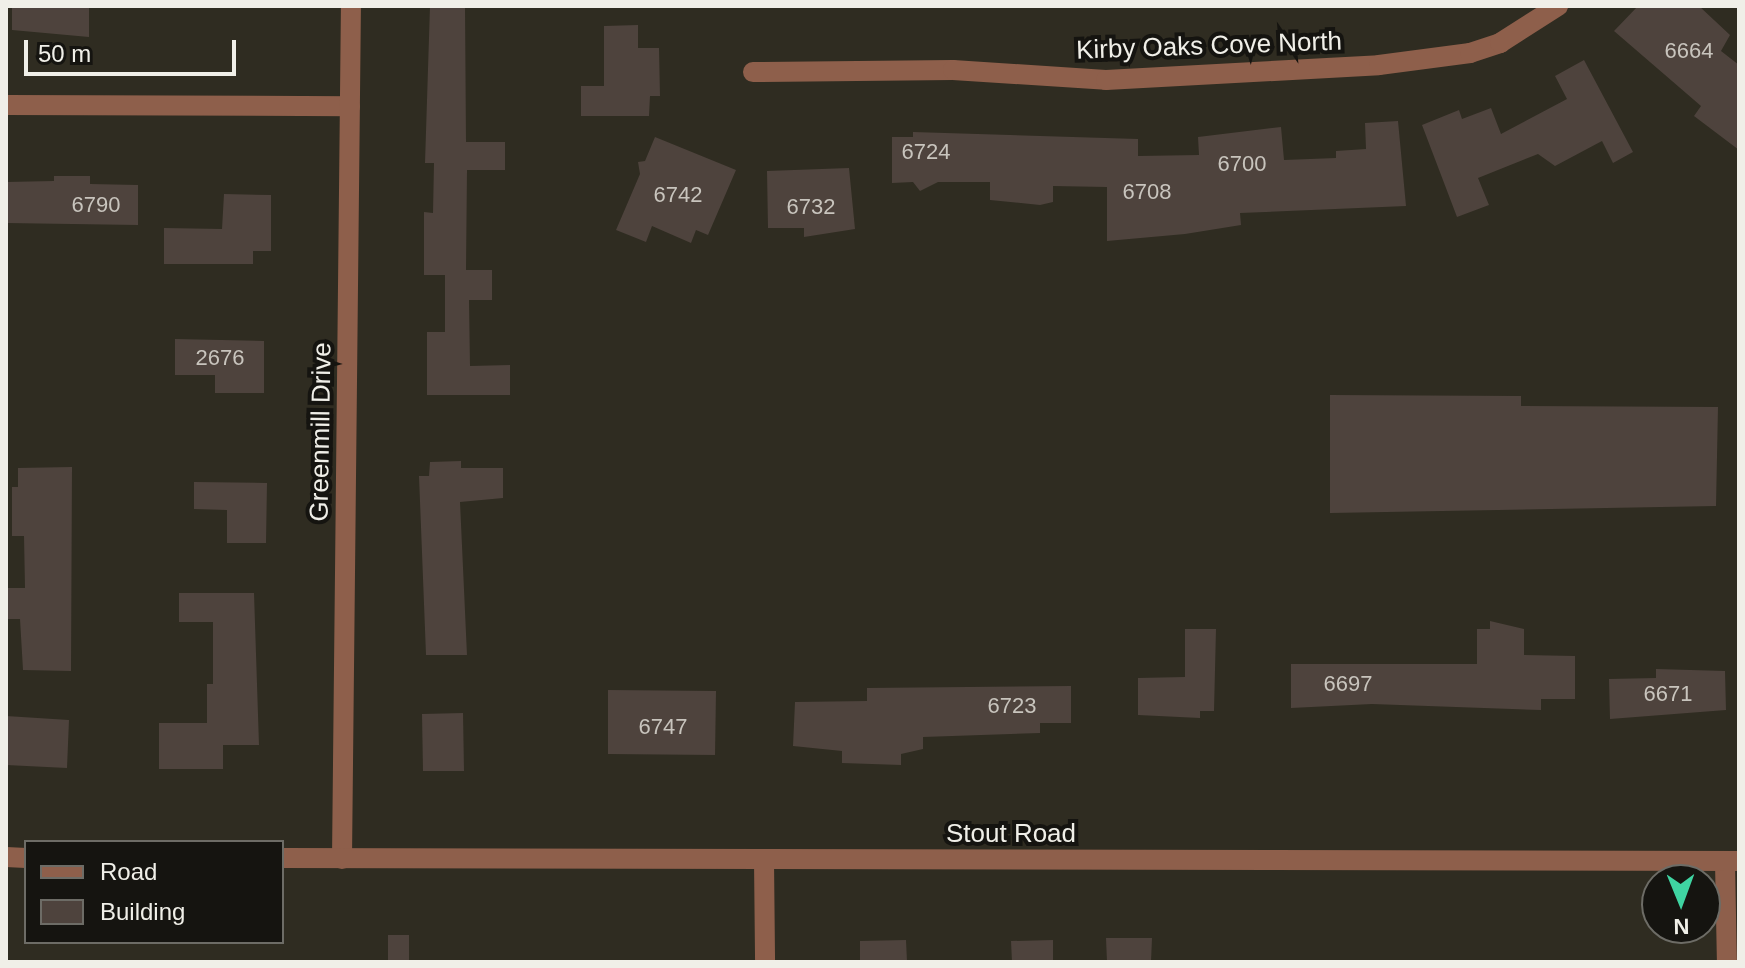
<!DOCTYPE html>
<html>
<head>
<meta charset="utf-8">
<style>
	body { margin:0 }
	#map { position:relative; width:1745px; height:968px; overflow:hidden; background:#2f2c21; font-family:Helvetica,sans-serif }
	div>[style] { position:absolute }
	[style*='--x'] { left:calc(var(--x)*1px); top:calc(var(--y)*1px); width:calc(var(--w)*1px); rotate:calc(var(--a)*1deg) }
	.building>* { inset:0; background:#4e433d }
	.minor>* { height:20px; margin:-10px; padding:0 10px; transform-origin:10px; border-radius:10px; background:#8e5f4b }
	.tertiary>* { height:20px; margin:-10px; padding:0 10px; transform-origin:10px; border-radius:10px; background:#8e5f4b }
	span { translate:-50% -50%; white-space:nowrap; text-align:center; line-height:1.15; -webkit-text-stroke:8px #151410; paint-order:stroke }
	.number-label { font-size:22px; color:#c8c4bd }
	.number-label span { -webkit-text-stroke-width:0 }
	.street-label { font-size:26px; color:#f0efe8 }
	.frame { position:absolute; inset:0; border:8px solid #f0efe8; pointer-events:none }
	.legend { position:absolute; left:24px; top:840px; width:260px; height:104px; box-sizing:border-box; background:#151410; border:2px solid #6d6c66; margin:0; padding:10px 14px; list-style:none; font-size:24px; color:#f0efe8 }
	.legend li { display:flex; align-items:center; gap:16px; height:40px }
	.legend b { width:40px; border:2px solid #6d6c66 }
	.north { position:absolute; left:1641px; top:864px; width:80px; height:80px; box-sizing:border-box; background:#151410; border:2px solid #6d6c66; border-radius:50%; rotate:179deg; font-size:22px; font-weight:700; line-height:32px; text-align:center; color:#f0efe8 }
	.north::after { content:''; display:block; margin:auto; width:28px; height:36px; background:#3fd4a2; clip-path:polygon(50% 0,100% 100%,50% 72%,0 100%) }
	.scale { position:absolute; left:24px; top:40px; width:212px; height:36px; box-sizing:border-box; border:4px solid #f0efe8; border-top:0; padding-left:10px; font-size:24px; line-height:28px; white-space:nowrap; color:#f0efe8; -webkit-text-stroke:6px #151410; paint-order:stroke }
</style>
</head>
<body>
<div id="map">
	<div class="building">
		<div style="clip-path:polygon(12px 6px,89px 6px,89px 37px,12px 30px)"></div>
		<div style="clip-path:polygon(430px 6px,465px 6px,466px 142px,505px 142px,505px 170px,467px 170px,466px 270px,492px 270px,492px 300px,469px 300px,470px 366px,510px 365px,510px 395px,427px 395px,427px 332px,445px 332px,445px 275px,424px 275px,424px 212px,433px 213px,434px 163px,425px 163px)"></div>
		<div style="clip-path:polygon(1638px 6px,1699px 6px,1730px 35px,1721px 51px,1739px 65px,1739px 150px,1694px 116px,1701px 106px,1614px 31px)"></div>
		<div style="clip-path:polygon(638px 25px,638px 48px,659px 48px,660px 96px,650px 96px,649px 116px,581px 116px,581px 86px,604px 86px,604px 26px)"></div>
		<div style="clip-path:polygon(1584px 60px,1633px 152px,1613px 163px,1602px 141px,1555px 166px,1538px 154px,1478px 178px,1489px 205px,1457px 217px,1422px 125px,1459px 110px,1462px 119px,1491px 108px,1501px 134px,1567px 99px,1555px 76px)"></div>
		<div style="clip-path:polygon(1398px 121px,1406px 206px,1240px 213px,1241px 225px,1185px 234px,1107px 241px,1107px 187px,1053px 186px,1053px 202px,1040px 205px,990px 200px,990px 182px,938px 182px,920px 191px,913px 182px,892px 183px,892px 137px,913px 137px,913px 132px,1138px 139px,1138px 156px,1199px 155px,1198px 137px,1281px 127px,1284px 160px,1336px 158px,1336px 151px,1366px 149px,1365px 123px)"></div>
		<div style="clip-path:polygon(655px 137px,736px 170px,708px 235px,696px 230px,691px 243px,652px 226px,646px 242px,616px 230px,640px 174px,638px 162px,645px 161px)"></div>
		<div style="clip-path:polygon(849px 168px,855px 229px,804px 237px,804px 228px,768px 228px,767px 171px)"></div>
		<div style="clip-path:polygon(54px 176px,90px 176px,90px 184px,138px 185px,138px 225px,6px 223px,6px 182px,54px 181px)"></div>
		<div style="clip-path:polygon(224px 194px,271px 195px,271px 251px,253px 251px,253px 264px,164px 264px,164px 228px,222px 229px)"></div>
		<div style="clip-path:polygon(175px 339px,264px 341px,264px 393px,215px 393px,215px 375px,175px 375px)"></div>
		<div style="clip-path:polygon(1330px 395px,1521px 396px,1521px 406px,1718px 407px,1716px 506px,1330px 513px)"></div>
		<div style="clip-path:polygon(461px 461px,461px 468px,503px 468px,503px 498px,460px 502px,467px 655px,426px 655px,419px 476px,429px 476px,430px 462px)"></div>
		<div style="clip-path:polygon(72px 467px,71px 671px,23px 670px,20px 619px,6px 619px,6px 588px,25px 588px,24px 536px,12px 536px,12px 487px,18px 487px,18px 468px)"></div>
		<div style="clip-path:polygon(194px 482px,267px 483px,266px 543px,227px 543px,227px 510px,194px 509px)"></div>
		<div style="clip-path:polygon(179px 593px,254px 593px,259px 745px,223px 745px,223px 769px,159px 769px,159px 723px,207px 723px,207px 684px,213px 684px,213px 622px,179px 622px)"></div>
		<div style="clip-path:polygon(1490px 621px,1524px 629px,1524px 655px,1575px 656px,1575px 699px,1541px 699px,1541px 710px,1372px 704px,1291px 708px,1291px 664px,1477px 664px,1477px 629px,1490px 629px)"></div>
		<div style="clip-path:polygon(1185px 629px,1216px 629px,1214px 711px,1200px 711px,1200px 718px,1138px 715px,1138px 678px,1185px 677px)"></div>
		<div style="clip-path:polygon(1656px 669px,1725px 671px,1726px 710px,1610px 719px,1609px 679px,1656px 678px)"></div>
		<div style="clip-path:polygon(1071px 686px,1071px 723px,1040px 723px,1040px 733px,923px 737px,923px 749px,901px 754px,901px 765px,842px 763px,842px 751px,793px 746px,795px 702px,867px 701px,867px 688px)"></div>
		<div style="clip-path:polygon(608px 690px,716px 691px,715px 755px,608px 754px)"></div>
		<div style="clip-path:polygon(463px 713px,464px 771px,423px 771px,422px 714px)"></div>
		<div style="clip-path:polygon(6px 716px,69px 720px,67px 768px,6px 765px)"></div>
		<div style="clip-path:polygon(388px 935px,409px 935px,409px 962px,388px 962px)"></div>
		<div style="clip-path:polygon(1106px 938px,1152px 938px,1151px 962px,1107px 962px)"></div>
		<div style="clip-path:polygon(906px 940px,907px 962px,860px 962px,860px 941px)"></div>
		<div style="clip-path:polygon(1053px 940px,1053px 962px,1012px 962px,1011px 941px)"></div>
	</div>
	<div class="minor">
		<div style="--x:753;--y:72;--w:200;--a:-0.6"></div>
		<div style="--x:953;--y:70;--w:153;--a:3.7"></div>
		<div style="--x:1106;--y:80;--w:273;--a:-3.1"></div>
		<div style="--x:1379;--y:65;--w:92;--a:-7.5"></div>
		<div style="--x:1470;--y:53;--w:32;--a:-18"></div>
		<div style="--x:1500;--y:43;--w:69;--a:-32.5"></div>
		<div style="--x:6;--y:105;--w:344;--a:0.2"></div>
		<div style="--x:342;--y:859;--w:853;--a:-89.4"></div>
		<div style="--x:764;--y:860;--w:102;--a:89.4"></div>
		<div style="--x:1725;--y:862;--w:100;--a:88.9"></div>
	</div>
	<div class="tertiary">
		<div style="--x:6;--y:857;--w:20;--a:3"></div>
		<div style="--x:282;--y:858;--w:1457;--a:0.12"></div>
	</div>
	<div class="number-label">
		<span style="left:1689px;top:51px">6664</span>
		<span style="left:926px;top:152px">6724</span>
		<span style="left:1242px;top:164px">6700</span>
		<span style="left:1147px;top:192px">6708</span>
		<span style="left:678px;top:195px">6742</span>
		<span style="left:96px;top:205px">6790</span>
		<span style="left:811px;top:207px">6732</span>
		<span style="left:220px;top:358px">2676</span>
		<span style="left:1348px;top:684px">6697</span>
		<span style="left:1668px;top:694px">6671</span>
		<span style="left:1012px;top:706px">6723</span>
		<span style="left:663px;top:727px">6747</span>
	</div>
	<div class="street-label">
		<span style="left:1209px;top:46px;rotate:-2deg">Kirby Oaks Cove North</span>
		<span style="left:321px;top:432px;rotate:-89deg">Greenmill Drive</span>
		<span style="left:1011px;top:834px">Stout Road</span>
	</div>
	<div class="frame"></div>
	<ul class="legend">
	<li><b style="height:10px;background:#8e5f4b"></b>Road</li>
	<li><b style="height:22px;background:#4e433d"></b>Building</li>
	</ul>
	<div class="north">N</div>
	<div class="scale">50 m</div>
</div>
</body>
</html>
